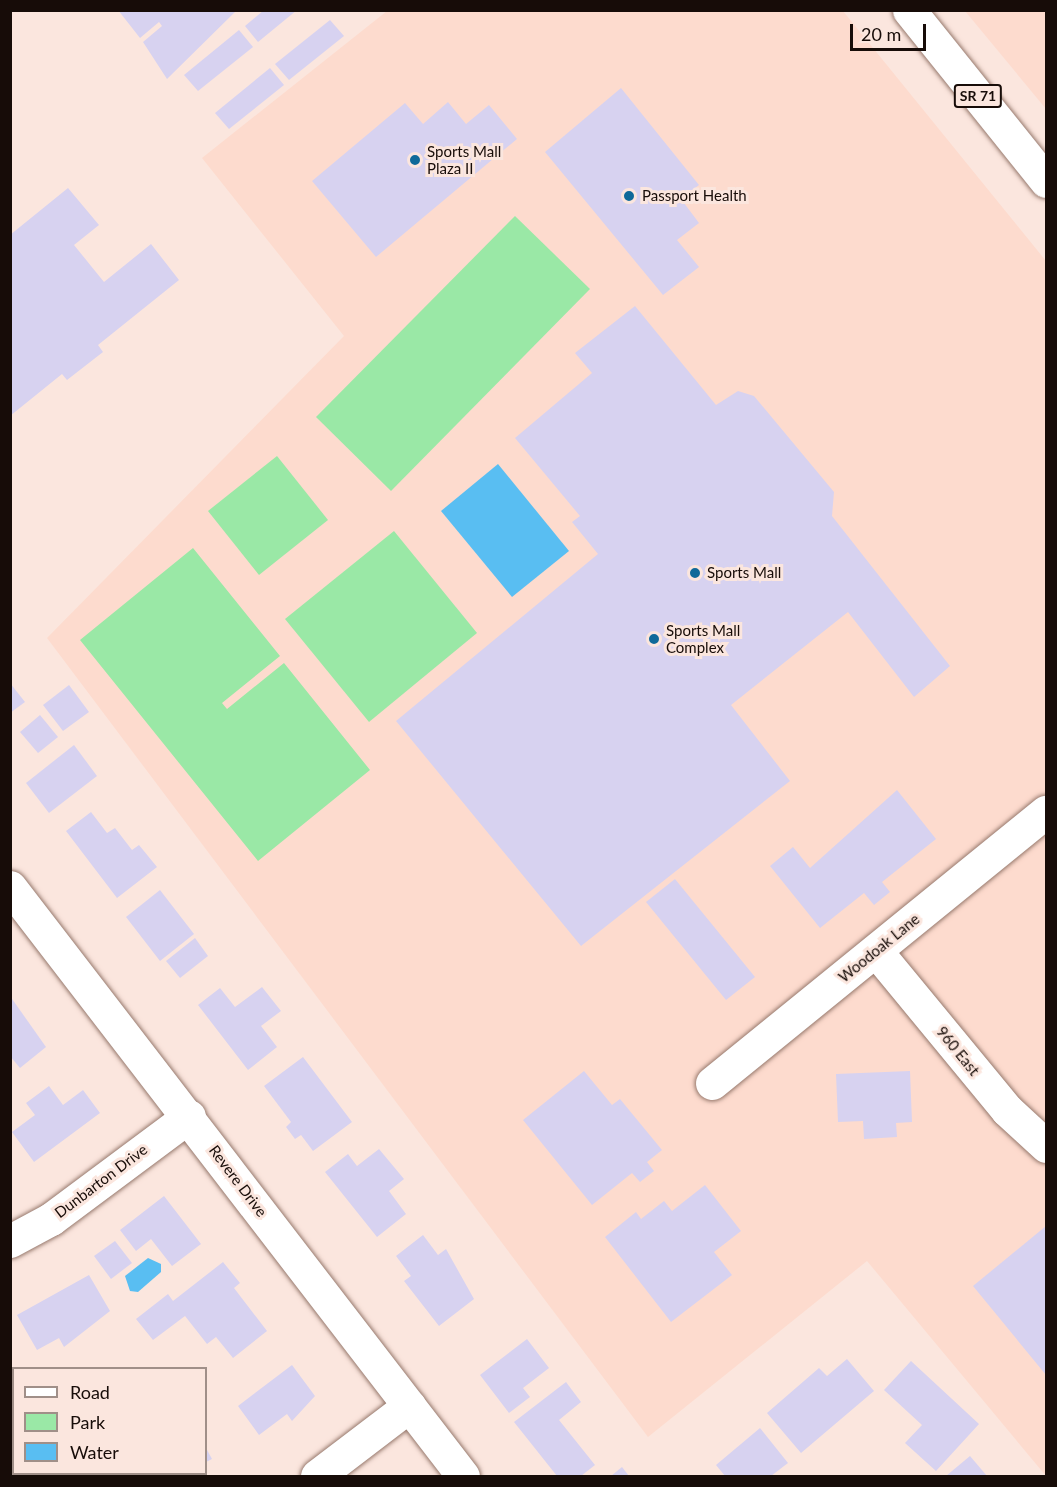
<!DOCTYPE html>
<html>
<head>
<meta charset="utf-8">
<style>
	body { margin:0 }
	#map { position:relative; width:1057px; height:1487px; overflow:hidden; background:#fbe6de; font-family:Lato,sans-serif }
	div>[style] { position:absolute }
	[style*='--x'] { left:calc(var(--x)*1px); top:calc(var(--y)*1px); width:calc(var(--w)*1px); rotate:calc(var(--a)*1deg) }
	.built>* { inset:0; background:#fddbce }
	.green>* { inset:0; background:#9ae8a6 }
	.water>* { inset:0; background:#59bef2 }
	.building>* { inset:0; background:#d7d2f0 }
	.roads { filter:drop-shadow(0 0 2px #97796d) drop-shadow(0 0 2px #97796d) }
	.minor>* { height:33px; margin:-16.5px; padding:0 16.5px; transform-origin:16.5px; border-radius:16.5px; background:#fff }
	.major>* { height:33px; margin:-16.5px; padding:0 16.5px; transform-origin:16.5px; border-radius:16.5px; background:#fff }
	.dots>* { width:16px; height:16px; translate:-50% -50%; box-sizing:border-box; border:3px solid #fbe6de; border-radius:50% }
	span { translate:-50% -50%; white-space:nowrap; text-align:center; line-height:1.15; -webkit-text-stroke:6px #fbe6de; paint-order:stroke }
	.shield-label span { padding:2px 4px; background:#fbe6de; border:2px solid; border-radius:4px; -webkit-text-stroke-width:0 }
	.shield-label { font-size:14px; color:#170c08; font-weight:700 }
	.poi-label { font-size:15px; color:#170c08 }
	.left { translate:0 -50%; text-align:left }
	.street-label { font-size:15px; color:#170c08 }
	.frame { position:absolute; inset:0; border:12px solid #170c08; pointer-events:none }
	.legend { position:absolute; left:12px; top:1367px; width:195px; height:108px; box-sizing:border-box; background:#fbe6de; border:2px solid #a08f88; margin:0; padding:8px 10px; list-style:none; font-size:18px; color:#170c08 }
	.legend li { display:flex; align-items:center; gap:12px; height:30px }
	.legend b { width:30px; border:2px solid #a08f88 }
	.scale { position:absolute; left:850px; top:24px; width:76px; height:27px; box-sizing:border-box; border:3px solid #170c08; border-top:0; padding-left:8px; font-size:18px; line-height:21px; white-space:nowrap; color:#170c08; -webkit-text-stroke:4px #fbe6de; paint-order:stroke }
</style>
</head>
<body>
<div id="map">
	<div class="built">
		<div style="clip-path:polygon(387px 11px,843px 11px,1046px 261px,1046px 1476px,867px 1261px,648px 1437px,47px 638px,344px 336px,202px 158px)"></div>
		<div style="clip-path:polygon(965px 11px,1046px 11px,1046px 109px)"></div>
	</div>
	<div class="green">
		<div style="clip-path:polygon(515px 216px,590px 289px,391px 491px,316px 417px)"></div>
		<div style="clip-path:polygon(277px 456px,328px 520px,259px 575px,208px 511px)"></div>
		<div style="clip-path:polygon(394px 531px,477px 633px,369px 722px,285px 619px)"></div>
		<div style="clip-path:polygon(193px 548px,280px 656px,222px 703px,227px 709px,284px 663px,370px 770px,258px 861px,80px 640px)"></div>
	</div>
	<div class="water">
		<div style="clip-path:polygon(498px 464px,569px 551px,512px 597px,441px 511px)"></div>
		<div style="clip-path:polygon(148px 1258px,161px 1264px,161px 1272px,138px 1292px,130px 1291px,125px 1276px)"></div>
	</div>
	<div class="building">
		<div style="clip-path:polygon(118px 10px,237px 10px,167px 79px,143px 42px,162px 26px,159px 22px,140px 38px)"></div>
		<div style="clip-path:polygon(264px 10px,297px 10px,258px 42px,245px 26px)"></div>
		<div style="clip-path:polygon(330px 20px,344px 36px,289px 80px,275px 64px)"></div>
		<div style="clip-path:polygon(239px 30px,253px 47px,198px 91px,184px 75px)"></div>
		<div style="clip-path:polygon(270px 68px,284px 85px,229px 129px,215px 113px)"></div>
		<div style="clip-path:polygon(621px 88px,699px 185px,681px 199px,699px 223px,677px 240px,699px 267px,663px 295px,545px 152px)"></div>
		<div style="clip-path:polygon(448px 102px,466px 124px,489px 105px,517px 139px,376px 257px,312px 181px,405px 103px,423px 124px)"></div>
		<div style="clip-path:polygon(68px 188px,99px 225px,74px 245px,104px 282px,151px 244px,179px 280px,98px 345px,103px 352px,67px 380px,62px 374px,10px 416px,10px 235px)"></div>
		<div style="clip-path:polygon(635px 306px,716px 405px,738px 391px,754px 396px,834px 492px,832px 516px,950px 666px,914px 697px,848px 612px,731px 705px,790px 781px,581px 946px,396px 721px,598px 554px,572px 522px,580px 516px,515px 438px,592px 373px,575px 353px)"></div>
		<div style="clip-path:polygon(10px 683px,25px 702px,10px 713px)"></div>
		<div style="clip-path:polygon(69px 685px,89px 712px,63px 731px,43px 705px)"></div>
		<div style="clip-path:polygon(40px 715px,58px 737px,38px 753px,20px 732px)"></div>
		<div style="clip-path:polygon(74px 745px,97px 776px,49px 813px,26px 783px)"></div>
		<div style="clip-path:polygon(897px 790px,936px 839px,882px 882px,890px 892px,874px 905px,864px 893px,820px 928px,770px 866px,793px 847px,810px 868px)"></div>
		<div style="clip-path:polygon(91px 812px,107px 833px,115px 828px,132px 850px,139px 845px,157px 867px,117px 898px,66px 831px)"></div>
		<div style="clip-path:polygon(675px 879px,755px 977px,726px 1000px,646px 902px)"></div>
		<div style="clip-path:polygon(160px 890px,194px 934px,160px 961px,126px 917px)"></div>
		<div style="clip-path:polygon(195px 938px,208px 956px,180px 978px,166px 961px)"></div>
		<div style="clip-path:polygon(262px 987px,281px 1011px,261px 1026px,277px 1047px,248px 1070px,198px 1005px,220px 988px,235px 1007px)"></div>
		<div style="clip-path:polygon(10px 996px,46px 1047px,20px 1068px,10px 1056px)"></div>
		<div style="clip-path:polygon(303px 1057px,352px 1122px,313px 1151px,301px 1135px,295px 1139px,286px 1127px,291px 1122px,264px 1086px)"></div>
		<div style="clip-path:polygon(584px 1071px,612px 1105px,620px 1099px,662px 1150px,647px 1162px,654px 1171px,640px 1182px,632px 1173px,592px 1205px,523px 1120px)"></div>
		<div style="clip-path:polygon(910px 1071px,912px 1122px,896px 1123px,897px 1137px,864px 1139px,863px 1121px,838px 1122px,836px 1074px)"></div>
		<div style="clip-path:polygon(49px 1086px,63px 1105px,83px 1090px,100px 1113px,34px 1162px,12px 1132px,35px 1115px,26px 1103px)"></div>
		<div style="clip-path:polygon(379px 1149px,404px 1179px,389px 1191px,406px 1214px,377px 1237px,325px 1172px,348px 1154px,357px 1166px)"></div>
		<div style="clip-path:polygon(705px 1185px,741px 1231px,714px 1252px,732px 1275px,671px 1322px,605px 1237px,636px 1212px,641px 1219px,664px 1201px,672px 1211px)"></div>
		<div style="clip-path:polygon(164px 1196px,201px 1244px,172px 1266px,151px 1239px,136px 1251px,120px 1230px)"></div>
		<div style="clip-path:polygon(1046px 1226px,1046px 1375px,973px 1286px)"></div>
		<div style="clip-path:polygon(423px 1235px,438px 1255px,446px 1249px,474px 1299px,439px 1326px,404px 1281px,411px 1276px,396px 1256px)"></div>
		<div style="clip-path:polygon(115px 1241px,132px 1263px,111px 1279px,94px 1256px)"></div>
		<div style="clip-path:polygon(223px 1262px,240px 1283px,234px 1288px,267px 1331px,233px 1358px,216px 1337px,207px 1344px,185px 1316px,153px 1340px,136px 1319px,168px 1294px,173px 1301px)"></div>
		<div style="clip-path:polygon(89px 1275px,110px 1311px,64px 1347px,59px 1338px,37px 1350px,17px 1315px)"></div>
		<div style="clip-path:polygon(527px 1339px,549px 1368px,523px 1388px,530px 1397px,509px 1413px,480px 1375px)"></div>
		<div style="clip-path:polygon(847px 1359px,874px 1391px,801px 1453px,767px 1413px,819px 1368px,827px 1376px)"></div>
		<div style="clip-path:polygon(911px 1361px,979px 1424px,936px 1471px,905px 1443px,922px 1425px,884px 1390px)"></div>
		<div style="clip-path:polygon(292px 1365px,315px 1396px,292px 1421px,287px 1414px,259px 1435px,238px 1406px)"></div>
		<div style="clip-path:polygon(566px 1382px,581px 1402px,559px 1420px,595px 1465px,581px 1476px,557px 1476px,514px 1422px)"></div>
		<div style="clip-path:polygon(760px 1428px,788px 1463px,771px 1476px,725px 1476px,716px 1465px)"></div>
		<div style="clip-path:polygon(206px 1448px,212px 1459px,206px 1462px)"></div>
		<div style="clip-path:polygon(970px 1456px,987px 1476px,946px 1476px)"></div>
		<div style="clip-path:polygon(622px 1467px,629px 1476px,611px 1476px)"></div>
		<div style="clip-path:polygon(73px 1474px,126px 1474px,127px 1476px,73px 1476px)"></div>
		<div style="clip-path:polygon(140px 1474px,166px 1474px,161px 1476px)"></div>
	</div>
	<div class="roads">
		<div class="minor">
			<div style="--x:10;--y:887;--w:743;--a:52.44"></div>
			<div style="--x:876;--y:951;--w:206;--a:50.5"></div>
			<div style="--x:1007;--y:1110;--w:53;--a:42.7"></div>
			<div style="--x:712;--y:1083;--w:430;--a:-39.1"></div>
			<div style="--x:10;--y:1241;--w:47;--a:-28.2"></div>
			<div style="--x:51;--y:1219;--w:172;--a:-36.7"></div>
			<div style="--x:317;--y:1476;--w:116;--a:-37.3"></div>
		</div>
		<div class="major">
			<div style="--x:909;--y:10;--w:219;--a:51.3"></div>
		</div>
	</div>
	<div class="dots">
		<div style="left:415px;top:160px;background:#0f6999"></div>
		<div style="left:629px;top:196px;background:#0f6999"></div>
		<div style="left:695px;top:573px;background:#0f6999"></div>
		<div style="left:654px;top:639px;background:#0f6999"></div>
	</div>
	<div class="shield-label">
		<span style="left:978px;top:96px">SR 71</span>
	</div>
	<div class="poi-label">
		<span class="left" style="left:427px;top:160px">Sports Mall<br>Plaza II</span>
		<span class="left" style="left:642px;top:196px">Passport Health</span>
		<span class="left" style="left:707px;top:573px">Sports Mall</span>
		<span class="left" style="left:666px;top:639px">Sports Mall<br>Complex</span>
	</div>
	<div class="street-label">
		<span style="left:879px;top:948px;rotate:-39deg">Woodoak Lane</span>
		<span style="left:958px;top:1051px;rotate:51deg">960 East</span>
		<span style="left:101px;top:1181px;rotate:-37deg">Dunbarton Drive</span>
		<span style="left:238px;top:1181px;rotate:53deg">Revere Drive</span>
	</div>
	<div class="frame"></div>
	<ul class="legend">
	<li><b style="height:8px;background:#fff"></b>Road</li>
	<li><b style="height:16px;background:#9ae8a6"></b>Park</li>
	<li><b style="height:16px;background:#59bef2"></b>Water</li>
	</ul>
	<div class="scale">20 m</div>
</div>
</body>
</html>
